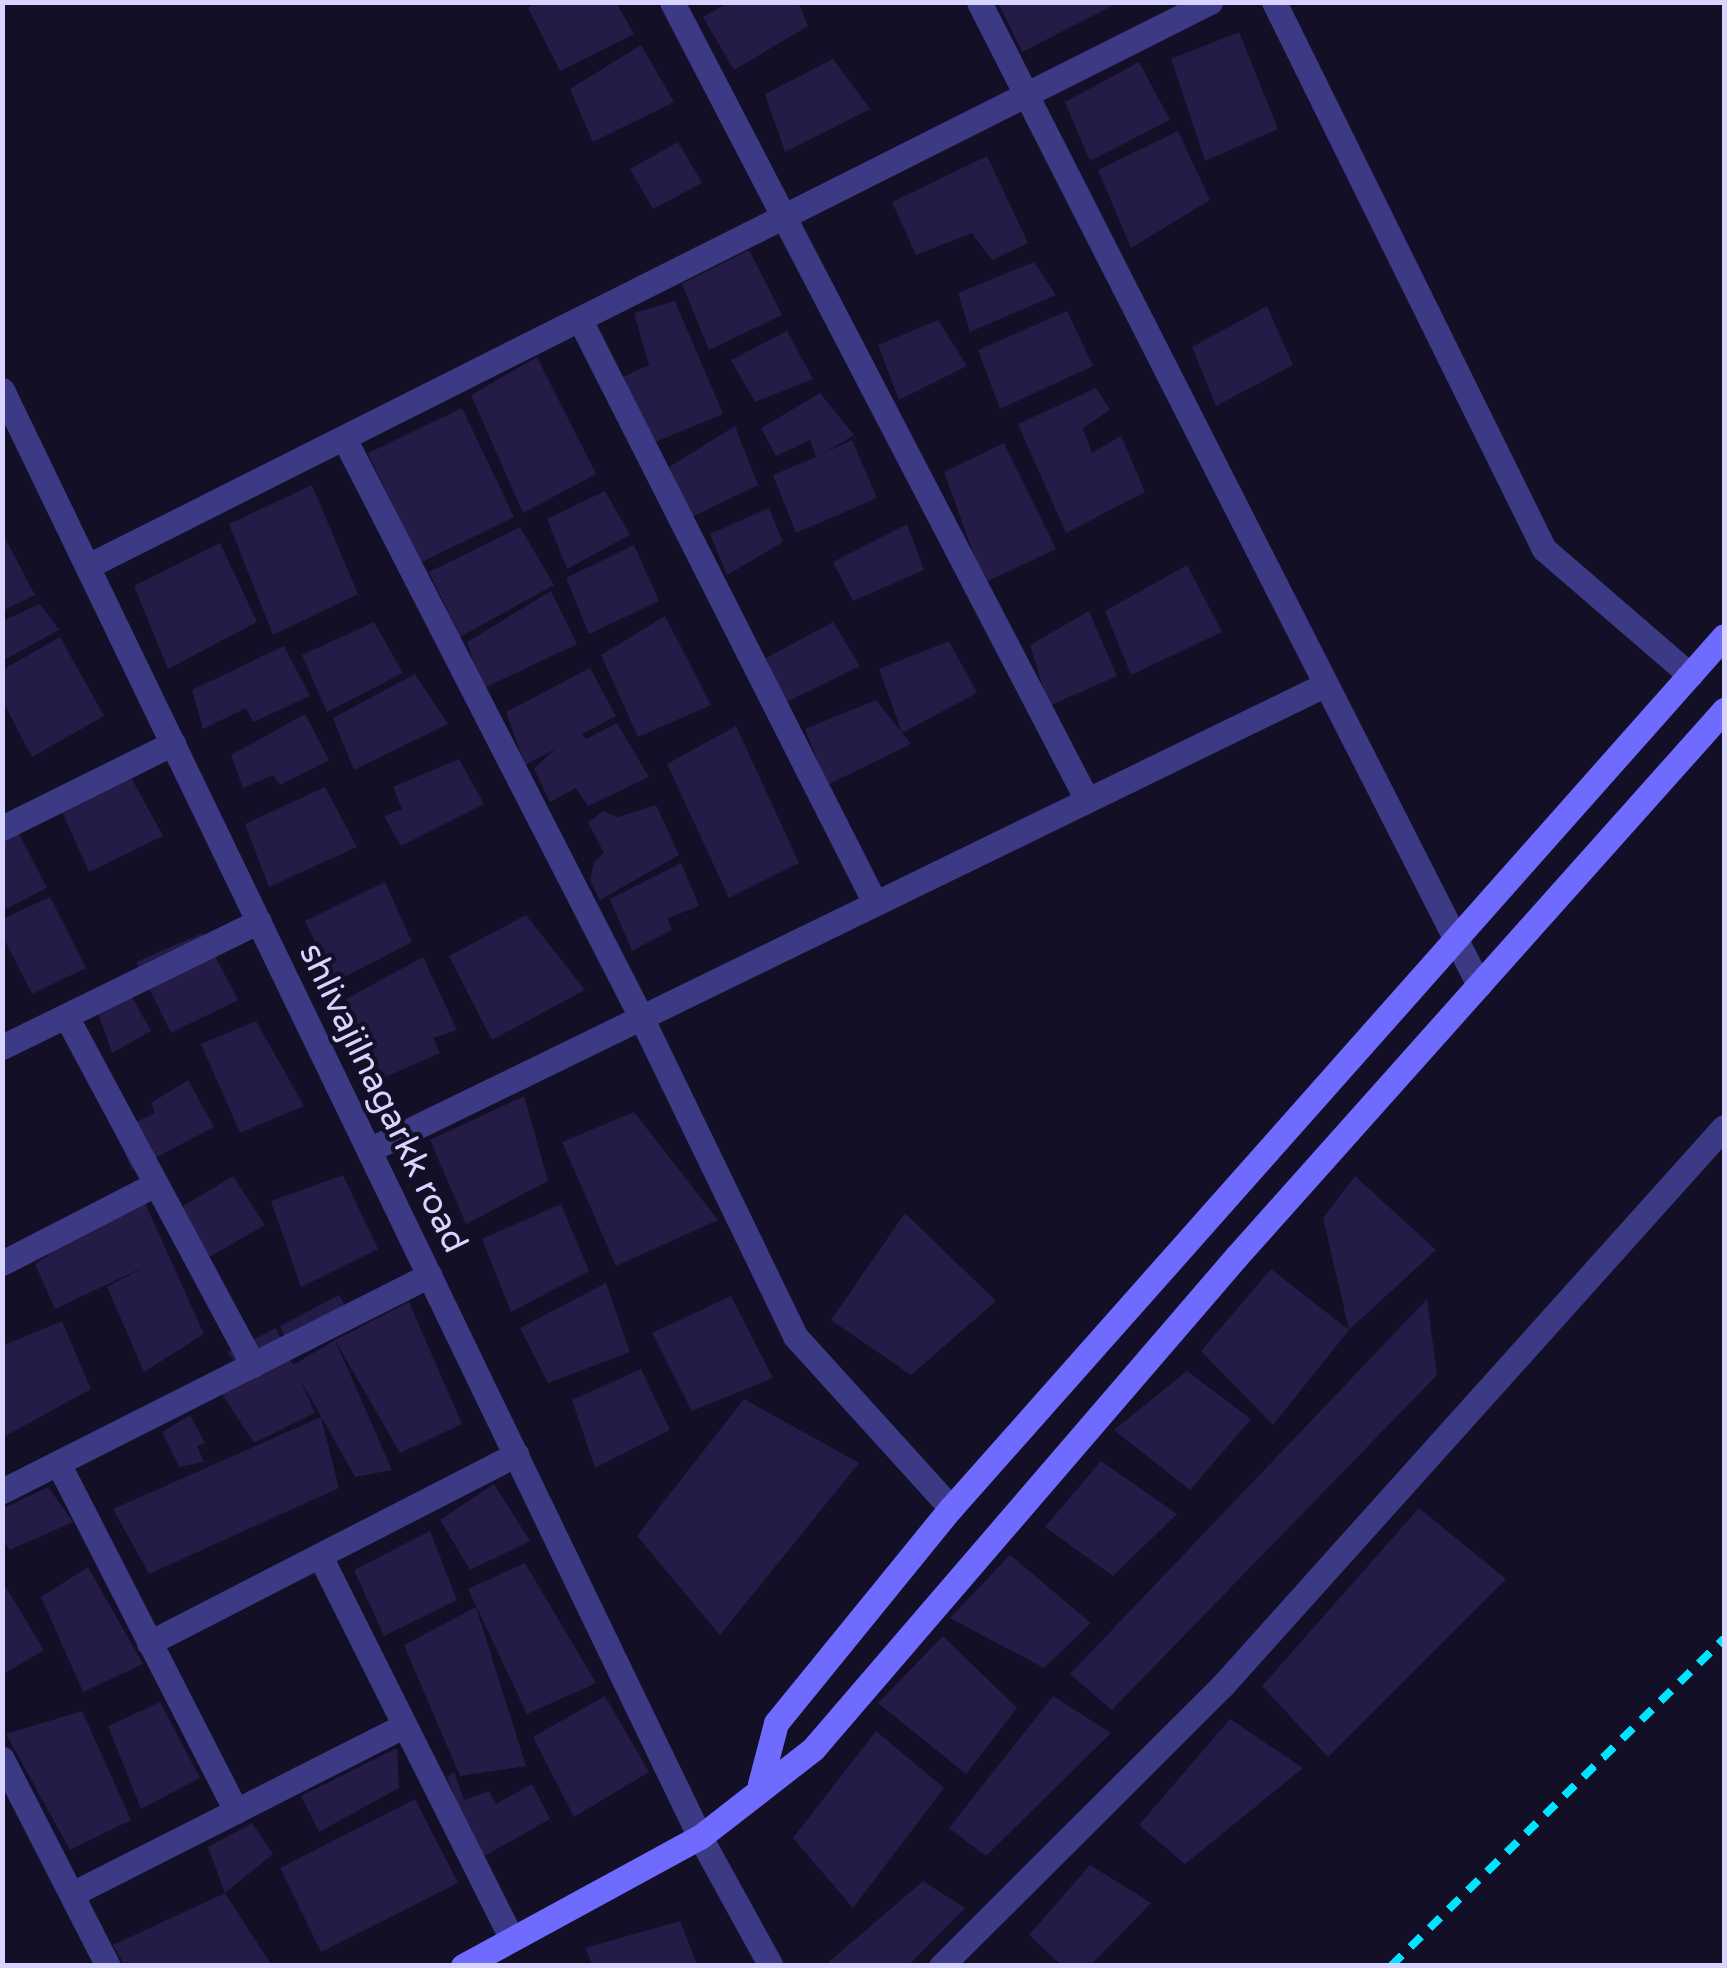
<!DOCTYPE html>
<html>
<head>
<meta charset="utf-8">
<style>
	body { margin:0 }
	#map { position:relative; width:1727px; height:1968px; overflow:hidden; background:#130f26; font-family:"Varela Round",sans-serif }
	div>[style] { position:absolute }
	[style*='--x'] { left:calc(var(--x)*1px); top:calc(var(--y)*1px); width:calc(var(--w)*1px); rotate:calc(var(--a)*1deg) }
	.building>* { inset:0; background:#241b47 }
	.street>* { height:25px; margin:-12.5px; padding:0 12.5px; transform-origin:12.5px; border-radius:12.5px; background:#3d3a85 }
	.secondary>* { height:25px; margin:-12.5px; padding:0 12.5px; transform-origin:12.5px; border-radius:12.5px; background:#6f6bff }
	.rail>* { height:8px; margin-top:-4px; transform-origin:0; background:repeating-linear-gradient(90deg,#00e5ff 0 15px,transparent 0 27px) }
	span { translate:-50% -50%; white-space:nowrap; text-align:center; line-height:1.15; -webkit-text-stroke:9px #130f26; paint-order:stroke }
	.street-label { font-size:35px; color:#d9d4ff }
	.frame { position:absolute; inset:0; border:5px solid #d9d4ff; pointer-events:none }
</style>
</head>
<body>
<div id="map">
	<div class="building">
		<div style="clip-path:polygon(537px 2px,616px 2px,634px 34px,560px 71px,528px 8px)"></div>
		<div style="clip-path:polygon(729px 2px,798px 2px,808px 26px,734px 70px,703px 17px)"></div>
		<div style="clip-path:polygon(998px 2px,1120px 2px,1022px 52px)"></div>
		<div style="clip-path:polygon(1239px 32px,1278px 129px,1205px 161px,1171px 59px)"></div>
		<div style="clip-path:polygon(641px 45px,674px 102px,593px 142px,570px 89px)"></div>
		<div style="clip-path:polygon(833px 59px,870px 109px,785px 152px,765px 94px)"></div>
		<div style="clip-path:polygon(1139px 62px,1170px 120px,1090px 161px,1065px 102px)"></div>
		<div style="clip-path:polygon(1178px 131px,1210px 200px,1131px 248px,1098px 170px)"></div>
		<div style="clip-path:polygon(678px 142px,702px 183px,653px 209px,630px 169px)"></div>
		<div style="clip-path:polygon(987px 156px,1028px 243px,992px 260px,972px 233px,916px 255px,892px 202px)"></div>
		<div style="clip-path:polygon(749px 250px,782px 315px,709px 350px,682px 284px)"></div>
		<div style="clip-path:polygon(1034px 262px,1056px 295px,970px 332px,958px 293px)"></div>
		<div style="clip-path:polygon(675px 301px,723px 414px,653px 443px,620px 378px,649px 365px,634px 313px)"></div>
		<div style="clip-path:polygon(1267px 306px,1293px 365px,1216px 406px,1192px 347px)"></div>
		<div style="clip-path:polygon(1067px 311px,1093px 366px,1000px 409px,978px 350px)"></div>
		<div style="clip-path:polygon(938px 320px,967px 366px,899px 400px,878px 345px)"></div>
		<div style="clip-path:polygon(787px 331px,813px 379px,755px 402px,731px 360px)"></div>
		<div style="clip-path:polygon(537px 357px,596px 474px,523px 513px,471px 395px)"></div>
		<div style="clip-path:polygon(1096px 388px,1110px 410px,1083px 428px,1092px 453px,1121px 436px,1145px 492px,1066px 533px,1018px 424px)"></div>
		<div style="clip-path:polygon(820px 393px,854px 435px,824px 453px,852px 440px,877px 498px,796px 533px,773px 475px,816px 457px,810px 440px,776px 456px,761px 428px)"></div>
		<div style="clip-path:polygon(462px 408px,514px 517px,420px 563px,368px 453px)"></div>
		<div style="clip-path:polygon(735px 426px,758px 485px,692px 517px,669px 467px)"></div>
		<div style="clip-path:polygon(1004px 443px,1056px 549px,984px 583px,944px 472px)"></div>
		<div style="clip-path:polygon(312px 485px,358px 594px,273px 635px,229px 524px)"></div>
		<div style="clip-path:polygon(605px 491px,630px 535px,567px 569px,547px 519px)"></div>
		<div style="clip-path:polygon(769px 508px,783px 542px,727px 575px,710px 534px)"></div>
		<div style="clip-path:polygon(907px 524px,924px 570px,853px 601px,833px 562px)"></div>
		<div style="clip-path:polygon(520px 527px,554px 585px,460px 637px,429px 572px)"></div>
		<div style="clip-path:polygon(5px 538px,35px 595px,2px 611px,2px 540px)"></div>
		<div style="clip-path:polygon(220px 543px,257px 622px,168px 669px,134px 586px)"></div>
		<div style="clip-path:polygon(634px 545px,659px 601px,589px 634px,566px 578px)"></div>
		<div style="clip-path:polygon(1187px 565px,1222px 632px,1131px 675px,1105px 611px)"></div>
		<div style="clip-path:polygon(551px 591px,577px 644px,482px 689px,467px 642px)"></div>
		<div style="clip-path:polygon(40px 604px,59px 630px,2px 661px,2px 621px)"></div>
		<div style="clip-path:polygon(1089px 611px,1117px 676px,1049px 706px,1030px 645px)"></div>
		<div style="clip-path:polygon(665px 616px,711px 705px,638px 737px,601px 655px)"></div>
		<div style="clip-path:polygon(374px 622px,403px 673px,327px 712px,302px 655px)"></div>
		<div style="clip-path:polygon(833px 622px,860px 666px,783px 704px,766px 658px)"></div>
		<div style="clip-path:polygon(60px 637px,104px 716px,32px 757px,2px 700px,2px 670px)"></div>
		<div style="clip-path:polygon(949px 641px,977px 693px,902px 733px,879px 669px)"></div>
		<div style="clip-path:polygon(284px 646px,310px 696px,253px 722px,246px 708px,203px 729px,192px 690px)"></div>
		<div style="clip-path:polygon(590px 668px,616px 716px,582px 734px,586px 739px,617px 723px,649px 777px,588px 806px,576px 788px,550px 802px,534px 769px,555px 749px,525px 765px,506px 712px)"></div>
		<div style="clip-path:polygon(415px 674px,448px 724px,354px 770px,333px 718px)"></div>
		<div style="clip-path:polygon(876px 700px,911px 744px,827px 785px,805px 729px)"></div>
		<div style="clip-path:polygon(305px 714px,329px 760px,280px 785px,273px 775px,243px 788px,231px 755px)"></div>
		<div style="clip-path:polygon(736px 726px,799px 863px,729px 898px,667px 764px)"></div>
		<div style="clip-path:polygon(121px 759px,163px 836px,89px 872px,54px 794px)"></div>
		<div style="clip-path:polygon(459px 759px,484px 804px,401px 846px,384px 816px,402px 809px,393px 787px)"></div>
		<div style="clip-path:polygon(325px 787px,357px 847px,269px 887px,245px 824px)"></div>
		<div style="clip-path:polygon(656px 805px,679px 855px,600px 900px,590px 881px,594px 862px,604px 853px,588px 822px,604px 811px,618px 817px)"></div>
		<div style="clip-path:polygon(11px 818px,47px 888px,2px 911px,2px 822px)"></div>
		<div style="clip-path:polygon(681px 863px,699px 906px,668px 918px,672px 930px,632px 951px,610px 899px)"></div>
		<div style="clip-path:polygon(385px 882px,412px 942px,335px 982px,305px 921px)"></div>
		<div style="clip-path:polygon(50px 897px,86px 968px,32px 994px,2px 935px,2px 919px)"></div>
		<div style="clip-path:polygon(526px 915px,585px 990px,492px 1040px,449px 956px)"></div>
		<div style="clip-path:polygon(203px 933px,238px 1000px,171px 1033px,136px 962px)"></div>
		<div style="clip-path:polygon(423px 957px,457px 1030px,433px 1038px,440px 1053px,383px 1078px,346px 999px)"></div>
		<div style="clip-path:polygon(131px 995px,151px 1031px,112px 1053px,98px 1013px)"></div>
		<div style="clip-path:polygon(256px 1021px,304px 1106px,240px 1133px,201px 1044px)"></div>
		<div style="clip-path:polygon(188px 1080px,214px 1127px,132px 1170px,116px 1132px,155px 1113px,151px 1103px)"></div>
		<div style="clip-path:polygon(524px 1096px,548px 1181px,466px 1224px,430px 1140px)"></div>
		<div style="clip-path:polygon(634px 1112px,718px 1220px,616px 1266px,562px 1142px)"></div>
		<div style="clip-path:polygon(343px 1175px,378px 1249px,301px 1287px,271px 1201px)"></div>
		<div style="clip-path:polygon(233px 1176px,265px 1225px,188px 1269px,165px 1217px)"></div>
		<div style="clip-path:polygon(1355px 1176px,1436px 1250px,1349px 1330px,1323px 1218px)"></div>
		<div style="clip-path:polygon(140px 1192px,204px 1334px,144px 1372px,107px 1287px,148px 1265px,55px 1309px,35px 1264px)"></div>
		<div style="clip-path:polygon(561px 1204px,589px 1271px,511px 1312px,482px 1239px)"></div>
		<div style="clip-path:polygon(905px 1213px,996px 1301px,911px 1375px,831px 1320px)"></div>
		<div style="clip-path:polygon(1271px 1269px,1349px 1330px,1273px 1425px,1201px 1351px)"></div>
		<div style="clip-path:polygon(606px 1283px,630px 1352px,548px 1383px,520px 1328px)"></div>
		<div style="clip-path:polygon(339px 1295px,356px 1324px,293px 1357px,280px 1326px)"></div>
		<div style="clip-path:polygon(731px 1296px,773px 1378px,692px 1411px,652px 1333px)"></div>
		<div style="clip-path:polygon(1427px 1299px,1437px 1375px,1112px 1710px,1070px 1674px)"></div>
		<div style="clip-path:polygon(409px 1302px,462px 1424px,400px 1453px,335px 1340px)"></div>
		<div style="clip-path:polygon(62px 1321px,91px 1389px,2px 1438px,2px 1346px)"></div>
		<div style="clip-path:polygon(276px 1328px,293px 1365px,335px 1340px,392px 1470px,355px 1477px,300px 1379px,315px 1413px,254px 1443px,222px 1394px,245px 1379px,228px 1352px)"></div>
		<div style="clip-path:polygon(641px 1369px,670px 1430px,595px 1468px,572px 1400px)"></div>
		<div style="clip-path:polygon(1187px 1371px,1251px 1419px,1190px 1490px,1114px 1430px)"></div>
		<div style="clip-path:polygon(744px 1399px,859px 1463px,720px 1635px,637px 1536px)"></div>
		<div style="clip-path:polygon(190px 1415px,205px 1443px,197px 1446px,204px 1462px,179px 1467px,162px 1432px)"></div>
		<div style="clip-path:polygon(321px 1417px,339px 1488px,149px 1574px,113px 1509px)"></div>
		<div style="clip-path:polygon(1101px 1461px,1177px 1514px,1113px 1576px,1045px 1527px)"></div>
		<div style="clip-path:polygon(494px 1484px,530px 1541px,470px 1570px,440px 1520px)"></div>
		<div style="clip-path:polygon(48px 1487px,73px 1522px,10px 1550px,2px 1539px,2px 1509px)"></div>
		<div style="clip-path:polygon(1419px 1508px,1506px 1579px,1328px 1757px,1262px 1686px)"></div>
		<div style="clip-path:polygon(430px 1531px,457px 1600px,384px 1636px,354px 1570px)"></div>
		<div style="clip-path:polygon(1010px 1555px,1091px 1623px,1044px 1668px,950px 1618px)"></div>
		<div style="clip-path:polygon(525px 1563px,596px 1683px,527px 1714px,468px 1589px)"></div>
		<div style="clip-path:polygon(88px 1567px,143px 1664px,83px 1692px,41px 1597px)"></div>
		<div style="clip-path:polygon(2px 1581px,44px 1650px,2px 1675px)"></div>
		<div style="clip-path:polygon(476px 1607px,526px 1766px,460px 1776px,404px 1645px)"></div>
		<div style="clip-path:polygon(943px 1636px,1017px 1708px,966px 1774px,878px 1703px)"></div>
		<div style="clip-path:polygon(605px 1696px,649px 1772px,574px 1817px,533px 1737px)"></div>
		<div style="clip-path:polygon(1053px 1696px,1111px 1733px,986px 1856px,949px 1828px)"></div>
		<div style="clip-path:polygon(160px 1702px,200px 1778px,141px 1809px,108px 1726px)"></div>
		<div style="clip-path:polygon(82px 1711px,131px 1820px,70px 1850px,6px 1734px)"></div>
		<div style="clip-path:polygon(1230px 1719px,1303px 1768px,1185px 1864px,1139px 1825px)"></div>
		<div style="clip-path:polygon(876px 1731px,944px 1788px,853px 1908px,793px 1838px)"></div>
		<div style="clip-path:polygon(397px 1748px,399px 1788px,319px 1832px,301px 1796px)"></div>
		<div style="clip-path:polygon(454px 1772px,464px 1800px,489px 1791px,496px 1804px,532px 1784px,550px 1819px,479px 1859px,447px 1777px)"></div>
		<div style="clip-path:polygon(415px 1799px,458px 1883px,321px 1952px,280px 1868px)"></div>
		<div style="clip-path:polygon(252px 1823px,273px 1854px,225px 1893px,208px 1847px)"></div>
		<div style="clip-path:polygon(1090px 1865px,1151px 1903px,1090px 1966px,1062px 1966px,1029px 1935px)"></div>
		<div style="clip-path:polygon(923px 1881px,965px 1908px,908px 1966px,824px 1966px)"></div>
		<div style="clip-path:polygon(225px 1893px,272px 1966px,125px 1966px,113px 1945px)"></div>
		<div style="clip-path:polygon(680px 1921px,698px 1966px,593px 1966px,585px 1948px)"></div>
	</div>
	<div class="street">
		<div style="--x:672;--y:2;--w:899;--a:62.52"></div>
		<div style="--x:979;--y:2;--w:1103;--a:63.04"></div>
		<div style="--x:1274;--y:2;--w:610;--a:63.73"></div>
		<div style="--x:1544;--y:549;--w:193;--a:40.8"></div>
		<div style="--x:580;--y:320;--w:653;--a:63.16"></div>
		<div style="--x:2;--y:390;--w:1607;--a:64.25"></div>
		<div style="--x:700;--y:1837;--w:147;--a:61.2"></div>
		<div style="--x:344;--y:438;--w:651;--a:62.84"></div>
		<div style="--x:641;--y:1017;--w:354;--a:64.2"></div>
		<div style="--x:795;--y:1336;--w:232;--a:47.8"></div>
		<div style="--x:88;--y:566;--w:1256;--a:-26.69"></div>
		<div style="--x:2;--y:828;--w:191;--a:-26.4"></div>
		<div style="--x:66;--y:1016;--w:396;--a:61.8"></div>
		<div style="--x:2;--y:1047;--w:286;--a:-26.1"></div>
		<div style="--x:369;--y:1150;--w:1064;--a:-25.96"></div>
		<div style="--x:2;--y:1263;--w:173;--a:-27.2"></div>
		<div style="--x:58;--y:1463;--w:391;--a:62.9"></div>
		<div style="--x:2;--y:1491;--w:479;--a:-26.8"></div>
		<div style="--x:320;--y:1556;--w:428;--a:63.4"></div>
		<div style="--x:149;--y:1643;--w:413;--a:-27.2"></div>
		<div style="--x:2;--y:1759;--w:233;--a:62.9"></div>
		<div style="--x:72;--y:1894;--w:369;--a:-26.9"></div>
		<div style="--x:941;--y:1966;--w:397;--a:-44.9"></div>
		<div style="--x:1222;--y:1686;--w:751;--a:-48.08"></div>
	</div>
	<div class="secondary">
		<div style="--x:760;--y:1784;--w:63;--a:-75.3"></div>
		<div style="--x:776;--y:1723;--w:277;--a:-50.9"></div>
		<div style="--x:951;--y:1508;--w:1165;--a:-48.44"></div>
		<div style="--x:463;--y:1966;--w:270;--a:-28.6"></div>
		<div style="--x:700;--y:1837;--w:143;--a:-37.9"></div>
		<div style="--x:813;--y:1749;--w:649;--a:-49.31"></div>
		<div style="--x:1236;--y:1257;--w:733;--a:-48.26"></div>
	</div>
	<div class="rail">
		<div style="--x:1391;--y:1966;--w:467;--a:-44.5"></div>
	</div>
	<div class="street-label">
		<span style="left:383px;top:1098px;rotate:64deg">shlivajilnagarkk road</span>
	</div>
	<div class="frame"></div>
</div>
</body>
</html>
